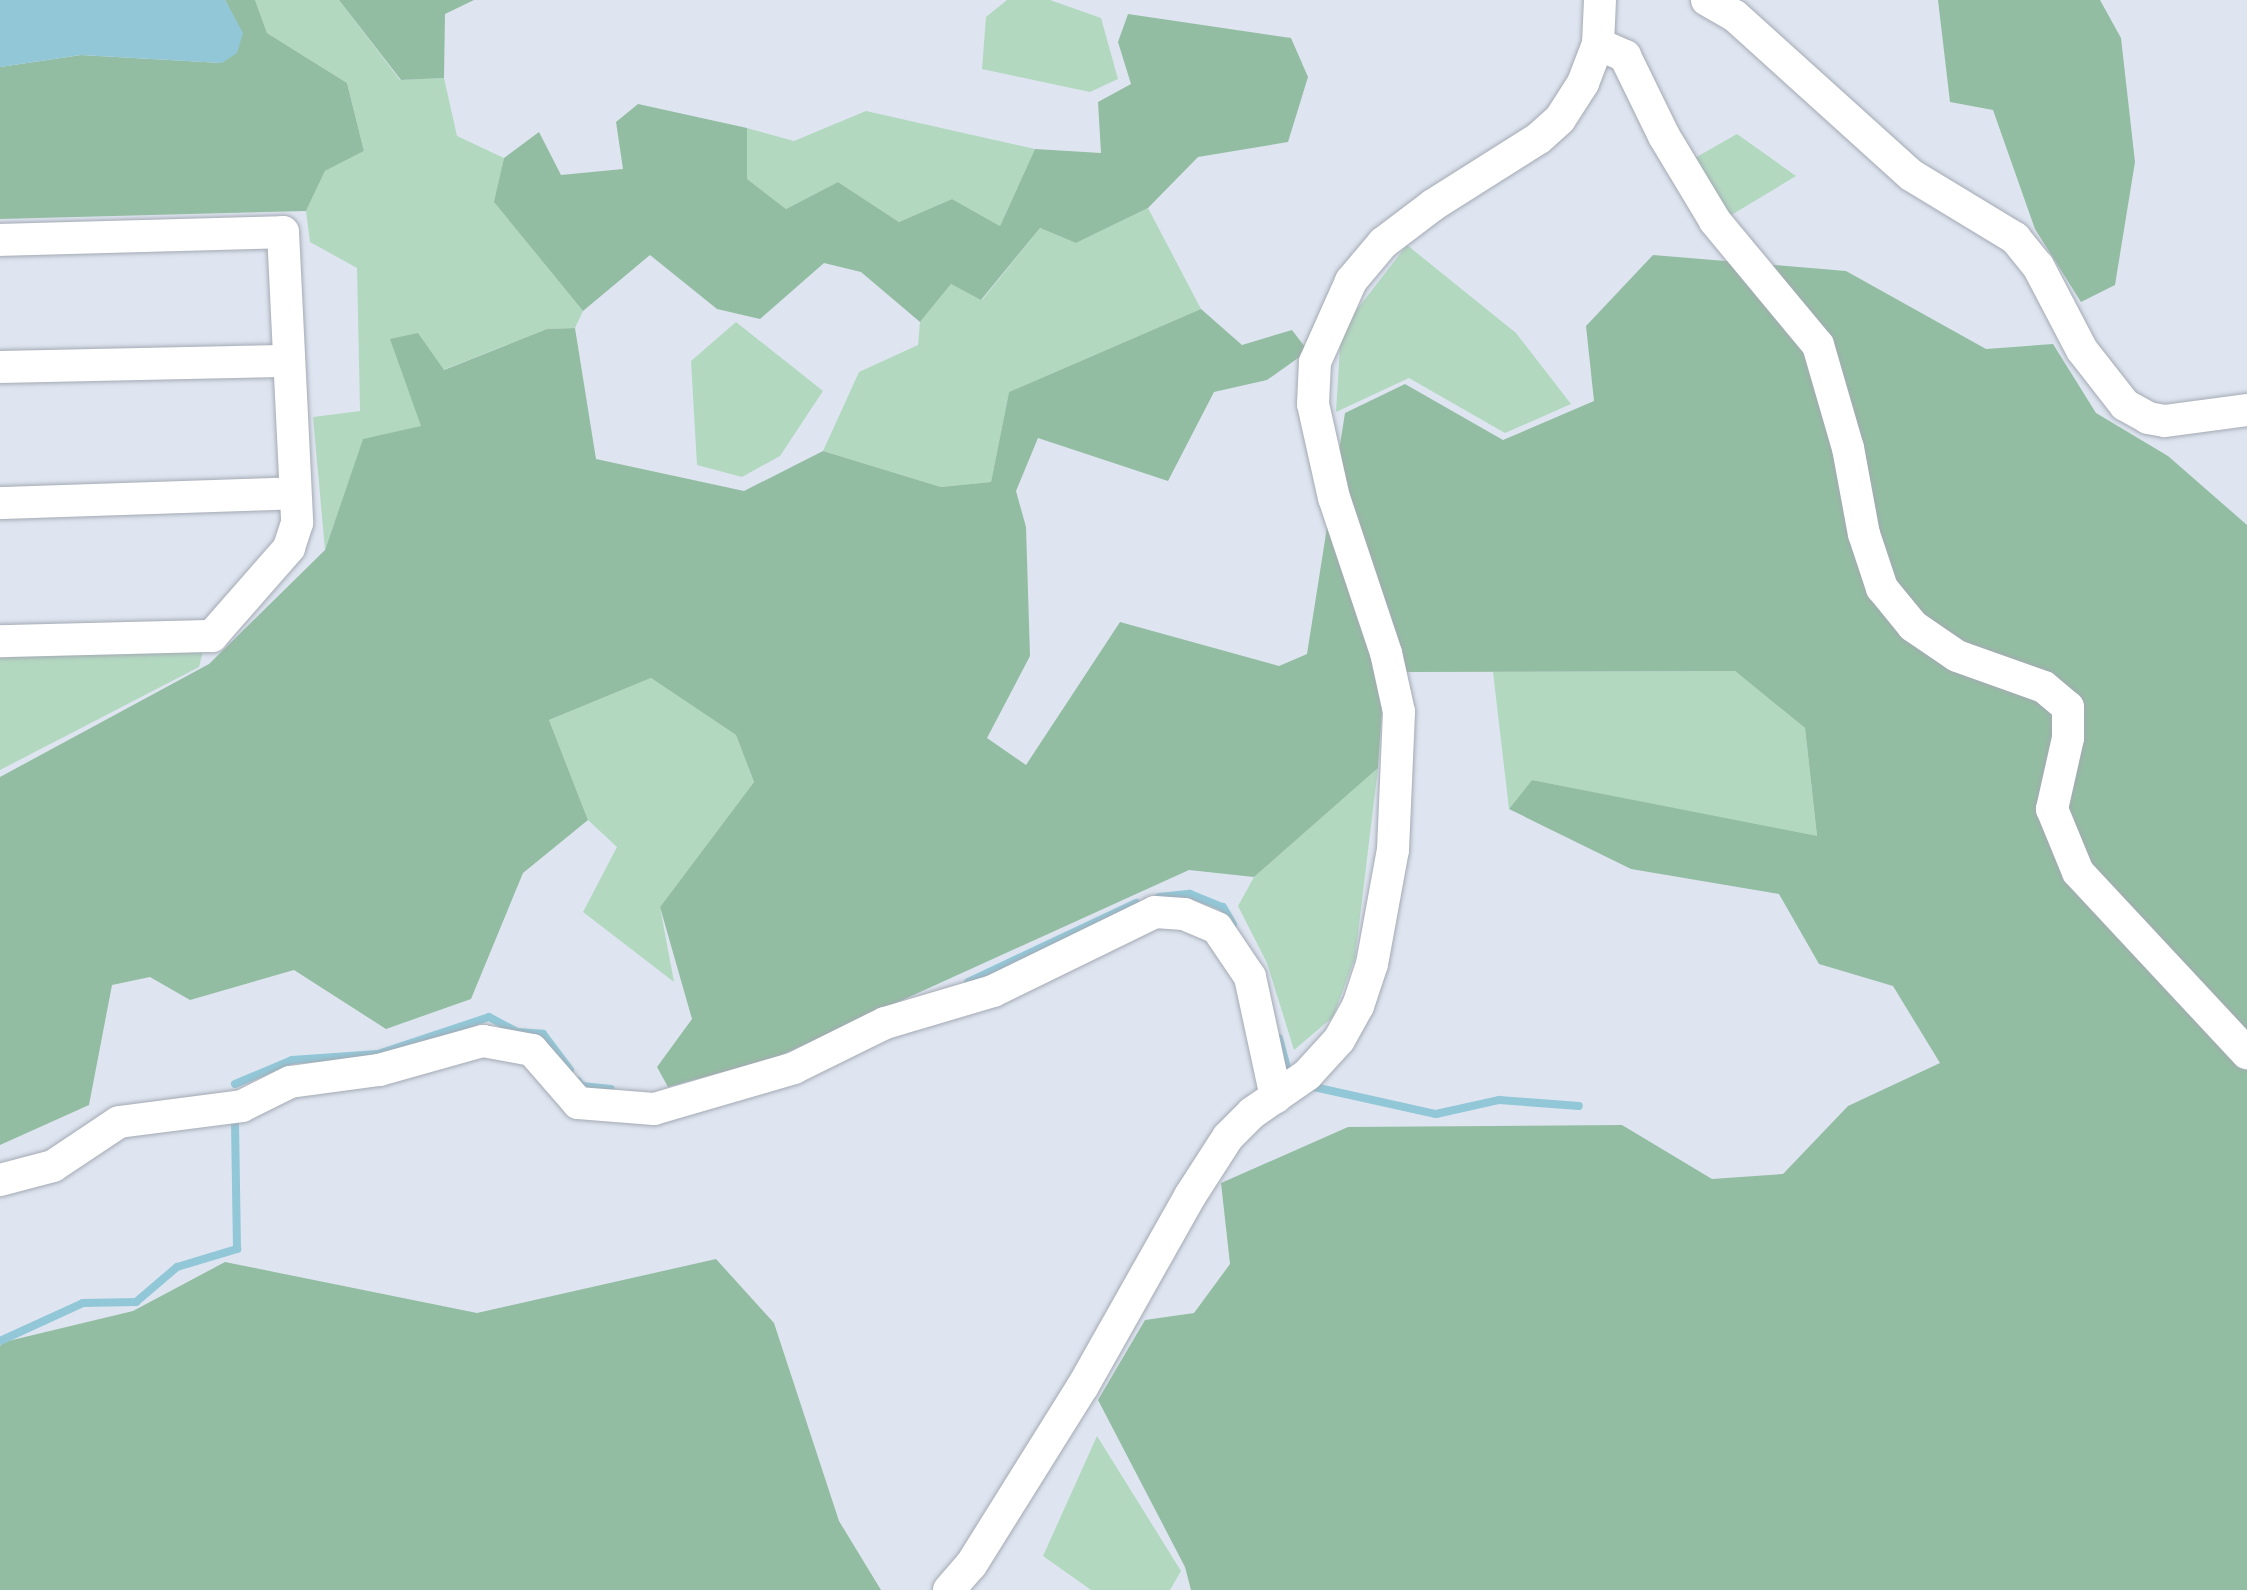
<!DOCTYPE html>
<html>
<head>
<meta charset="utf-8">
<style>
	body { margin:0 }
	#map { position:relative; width:2247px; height:1590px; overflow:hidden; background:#dee5f0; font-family:"Public Sans",sans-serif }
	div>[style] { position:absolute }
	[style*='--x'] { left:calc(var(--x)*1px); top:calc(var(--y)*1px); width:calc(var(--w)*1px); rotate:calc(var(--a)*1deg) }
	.green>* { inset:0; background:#b3d8c0 }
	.forest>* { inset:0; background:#93bda2 }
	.water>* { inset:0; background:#92c7d7 }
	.stream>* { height:8px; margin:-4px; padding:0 4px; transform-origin:4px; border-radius:4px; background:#92c7d7 }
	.roads { filter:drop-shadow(0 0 2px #a4aab4) drop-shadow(0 0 2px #a4aab4) }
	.minor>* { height:32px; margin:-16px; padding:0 16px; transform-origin:16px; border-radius:16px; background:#fff }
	span { translate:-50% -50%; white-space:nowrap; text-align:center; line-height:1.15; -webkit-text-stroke:8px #fff; paint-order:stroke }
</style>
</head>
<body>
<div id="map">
	<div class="green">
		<div style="clip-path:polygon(255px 0,339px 0,400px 80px,444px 78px,457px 136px,504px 158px,495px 203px,583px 311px,575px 328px,547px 329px,443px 370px,418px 334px,421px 427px,363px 440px,325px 550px,313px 417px,360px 411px,357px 268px,310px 242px,306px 211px,325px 171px,364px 151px,347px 83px,267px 33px)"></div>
		<div style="clip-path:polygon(1007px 0,1050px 0,1101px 18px,1118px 79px,1090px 92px,982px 69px,986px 17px)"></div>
		<div style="clip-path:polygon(866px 111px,1035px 149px,1000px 226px,952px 199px,899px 222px,838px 182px,786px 209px,747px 179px,747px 128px,794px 141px)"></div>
		<div style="clip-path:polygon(1737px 134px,1796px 176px,1728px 217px,1693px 159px)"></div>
		<div style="clip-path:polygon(1148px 208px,1201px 309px,1009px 392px,991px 482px,941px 487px,823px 451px,859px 372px,918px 345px,920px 322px,951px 284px,982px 300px,1040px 228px,1076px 243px)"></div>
		<div style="clip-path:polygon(1407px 245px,1516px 333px,1571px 404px,1505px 433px,1409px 378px,1336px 412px,1341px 330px)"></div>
		<div style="clip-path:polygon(736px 322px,823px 391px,780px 456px,742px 477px,697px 465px,691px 361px)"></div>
		<div style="clip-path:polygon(204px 647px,199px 667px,0 770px,0 658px)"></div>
		<div style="clip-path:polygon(1735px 671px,1805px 728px,1817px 837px,1532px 780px,1509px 809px,1493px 672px)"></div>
		<div style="clip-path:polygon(651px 678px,736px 735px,754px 782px,660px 907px,674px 982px,583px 912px,617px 847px,588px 820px,549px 720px)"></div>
		<div style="clip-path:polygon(1378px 768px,1355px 958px,1333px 1017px,1294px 1050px,1267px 963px,1238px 906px,1254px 877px)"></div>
		<div style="clip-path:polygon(1097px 1436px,1181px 1571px,1170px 1590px,1091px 1590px,1043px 1556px)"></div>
	</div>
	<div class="forest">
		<div style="clip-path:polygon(225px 0,255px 0,267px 33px,347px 83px,364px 151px,325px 171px,306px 211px,0 219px,0 67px,81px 55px,222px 63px,242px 33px)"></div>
		<div style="clip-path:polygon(339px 0,474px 0,445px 14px,444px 78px,401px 80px)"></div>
		<div style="clip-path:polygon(1938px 0,2100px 0,2121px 38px,2135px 162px,2115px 285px,2081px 302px,2035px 229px,1993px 110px,1950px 102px)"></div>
		<div style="clip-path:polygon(1128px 14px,1291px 38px,1308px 77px,1288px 142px,1198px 157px,1148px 208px,1076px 243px,1040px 228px,981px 300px,951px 284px,920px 322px,861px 272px,824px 263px,760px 319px,717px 309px,650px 255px,583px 311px,494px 202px,504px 158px,539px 132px,561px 175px,623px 169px,616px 122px,638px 104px,747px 128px,747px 179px,786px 209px,838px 182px,899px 222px,952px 199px,1000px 226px,1035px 149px,1101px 153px,1098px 102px,1131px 84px,1118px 42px)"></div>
		<div style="clip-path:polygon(1653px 255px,1846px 271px,1986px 349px,2053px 344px,2096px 413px,2168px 456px,2247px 525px,2247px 1590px,1191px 1590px,1185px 1567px,1098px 1400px,1145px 1320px,1194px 1313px,1230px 1264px,1221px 1183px,1348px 1127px,1622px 1125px,1712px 1179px,1783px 1174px,1848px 1106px,1940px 1063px,1893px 986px,1819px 964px,1779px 894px,1631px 869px,1509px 809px,1532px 780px,1817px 836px,1805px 728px,1735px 671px,1406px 672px,1384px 681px,1378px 768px,1254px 877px,1189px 870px,777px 1057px,668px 1087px,657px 1067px,692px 1019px,660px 907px,754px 782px,736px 735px,651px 678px,549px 720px,588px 820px,523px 873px,471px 999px,386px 1029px,294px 970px,190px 1000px,150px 977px,112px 985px,89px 1105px,0 1145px,0 777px,209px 664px,325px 550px,363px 439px,421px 426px,390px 339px,418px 333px,444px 370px,547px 329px,575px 328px,596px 459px,744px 491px,823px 451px,941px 487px,991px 482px,1009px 392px,1201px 309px,1242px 345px,1292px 330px,1308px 351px,1267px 380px,1214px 392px,1168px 481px,1038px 438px,1016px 491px,1026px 527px,1030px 656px,987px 738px,1026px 765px,1120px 622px,1279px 666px,1307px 654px,1345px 413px,1405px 384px,1503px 440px,1594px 401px,1586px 326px)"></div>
		<div style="clip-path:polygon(716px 1259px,774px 1323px,839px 1521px,881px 1590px,0 1590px,0 1346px,4px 1342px,133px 1311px,225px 1262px,477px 1313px)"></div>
	</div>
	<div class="water">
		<div style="clip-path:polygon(0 0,225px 0,243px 33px,237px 53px,222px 63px,81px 55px,0 67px)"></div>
	</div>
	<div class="stream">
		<div style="--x:1159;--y:897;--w:31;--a:-6"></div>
		<div style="--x:1190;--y:894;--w:35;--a:22"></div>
		<div style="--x:1223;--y:907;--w:20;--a:60"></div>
		<div style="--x:968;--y:982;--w:186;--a:-25.2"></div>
		<div style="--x:1279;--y:1038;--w:30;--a:75"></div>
		<div style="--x:578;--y:1081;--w:6;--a:51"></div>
		<div style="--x:582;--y:1086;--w:29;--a:6"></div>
		<div style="--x:235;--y:1084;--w:62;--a:-22.8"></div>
		<div style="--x:292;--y:1060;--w:86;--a:-4"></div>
		<div style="--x:378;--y:1054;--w:117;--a:-18.4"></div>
		<div style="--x:489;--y:1017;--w:32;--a:28"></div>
		<div style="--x:517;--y:1032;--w:26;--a:4"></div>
		<div style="--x:543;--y:1034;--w:45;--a:53.1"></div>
		<div style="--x:1314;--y:1087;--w:125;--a:12.5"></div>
		<div style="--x:1436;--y:1114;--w:65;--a:-12.5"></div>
		<div style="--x:1499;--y:1100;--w:80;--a:4.3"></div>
		<div style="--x:0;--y:1341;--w:91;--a:-24.6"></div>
		<div style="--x:83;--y:1303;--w:53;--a:-1.1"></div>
		<div style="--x:136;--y:1302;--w:54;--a:-40.5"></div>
		<div style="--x:177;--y:1267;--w:63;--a:-16.7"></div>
		<div style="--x:237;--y:1249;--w:127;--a:-90.9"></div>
	</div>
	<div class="roads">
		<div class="minor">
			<div style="--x:1707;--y:0;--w:32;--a:30"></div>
			<div style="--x:1735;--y:16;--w:237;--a:42.1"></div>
			<div style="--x:1911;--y:175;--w:122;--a:31.2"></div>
			<div style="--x:2015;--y:238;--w:36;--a:51"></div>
			<div style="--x:2038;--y:266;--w:95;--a:62.4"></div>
			<div style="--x:2082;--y:350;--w:70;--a:52"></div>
			<div style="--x:2125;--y:405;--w:26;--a:29"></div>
			<div style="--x:2148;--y:418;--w:17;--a:10"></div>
			<div style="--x:2165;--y:421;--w:83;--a:-7.6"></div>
			<div style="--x:1598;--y:44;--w:30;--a:24"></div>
			<div style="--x:1625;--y:56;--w:89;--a:64"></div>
			<div style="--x:1664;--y:136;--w:99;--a:59"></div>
			<div style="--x:1715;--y:221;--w:161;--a:50.3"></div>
			<div style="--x:1818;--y:345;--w:107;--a:73.8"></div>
			<div style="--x:1848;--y:448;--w:87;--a:79.5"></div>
			<div style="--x:1864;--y:534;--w:57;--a:71.6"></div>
			<div style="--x:1882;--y:588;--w:49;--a:50.8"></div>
			<div style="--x:1913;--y:626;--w:53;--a:34.3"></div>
			<div style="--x:1957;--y:656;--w:92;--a:19.6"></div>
			<div style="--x:2044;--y:687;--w:31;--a:40"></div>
			<div style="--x:2068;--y:707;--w:31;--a:90"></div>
			<div style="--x:2068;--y:738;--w:73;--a:102.7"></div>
			<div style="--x:2052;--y:809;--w:68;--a:67.6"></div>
			<div style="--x:2078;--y:872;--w:248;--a:47"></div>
			<div style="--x:0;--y:240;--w:283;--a:-1.6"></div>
			<div style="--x:283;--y:232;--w:291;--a:87.2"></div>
			<div style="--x:297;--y:523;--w:26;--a:108"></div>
			<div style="--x:289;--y:548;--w:117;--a:131.2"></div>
			<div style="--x:212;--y:636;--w:212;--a:178.6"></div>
			<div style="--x:0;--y:367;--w:289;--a:-1.2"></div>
			<div style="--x:0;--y:503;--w:295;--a:-1.9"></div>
			<div style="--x:0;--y:1180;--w:55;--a:-14.8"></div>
			<div style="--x:53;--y:1166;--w:79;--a:-33.7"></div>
			<div style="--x:119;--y:1122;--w:124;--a:-7.4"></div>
			<div style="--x:242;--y:1106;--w:54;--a:-26.6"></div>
			<div style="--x:290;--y:1082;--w:90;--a:-7.7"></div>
			<div style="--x:379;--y:1070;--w:108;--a:-15.6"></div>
			<div style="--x:483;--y:1041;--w:50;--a:10.4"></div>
			<div style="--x:532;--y:1050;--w:70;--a:49"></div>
			<div style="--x:578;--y:1103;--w:76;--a:4.5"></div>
			<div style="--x:654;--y:1109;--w:146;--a:-16.3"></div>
			<div style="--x:794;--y:1068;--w:102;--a:-26.3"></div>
			<div style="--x:885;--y:1023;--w:113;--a:-16.5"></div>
			<div style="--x:993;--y:991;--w:180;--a:-26"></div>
			<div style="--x:1155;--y:912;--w:29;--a:4"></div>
			<div style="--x:1184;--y:914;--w:36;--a:23"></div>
			<div style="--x:1217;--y:928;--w:59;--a:56"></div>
			<div style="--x:1250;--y:977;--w:123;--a:77.8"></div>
			<div style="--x:949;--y:1590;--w:33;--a:-49"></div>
			<div style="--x:971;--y:1565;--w:211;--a:-58"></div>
			<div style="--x:1083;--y:1386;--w:218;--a:-60.6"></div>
			<div style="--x:1190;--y:1196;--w:70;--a:-57.2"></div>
			<div style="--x:1228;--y:1137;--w:34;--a:-45"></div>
			<div style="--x:1252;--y:1113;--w:67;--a:-34.6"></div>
			<div style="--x:1307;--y:1075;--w:47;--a:-47.6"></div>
			<div style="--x:1339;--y:1040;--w:39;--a:-61"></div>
			<div style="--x:1358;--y:1006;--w:44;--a:-71.6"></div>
			<div style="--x:1372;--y:964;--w:116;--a:-79.6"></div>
			<div style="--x:1393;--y:850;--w:138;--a:-87.5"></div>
			<div style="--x:1399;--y:712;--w:60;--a:-102.4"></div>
			<div style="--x:1386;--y:653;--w:163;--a:-108.5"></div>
			<div style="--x:1334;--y:498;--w:96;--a:-102.6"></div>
			<div style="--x:1313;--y:404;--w:42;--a:-87.3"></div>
			<div style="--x:1315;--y:362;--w:89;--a:-66"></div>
			<div style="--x:1351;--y:281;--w:50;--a:-49.9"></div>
			<div style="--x:1383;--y:243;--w:63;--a:-37.2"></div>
			<div style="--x:1433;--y:205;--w:125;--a:-32.3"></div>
			<div style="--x:1539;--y:138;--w:28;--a:-42"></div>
			<div style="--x:1560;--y:119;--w:43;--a:-57.4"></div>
			<div style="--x:1583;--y:83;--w:42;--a:-69"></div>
			<div style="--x:1598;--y:44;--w:44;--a:-87.4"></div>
		</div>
	</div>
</div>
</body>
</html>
